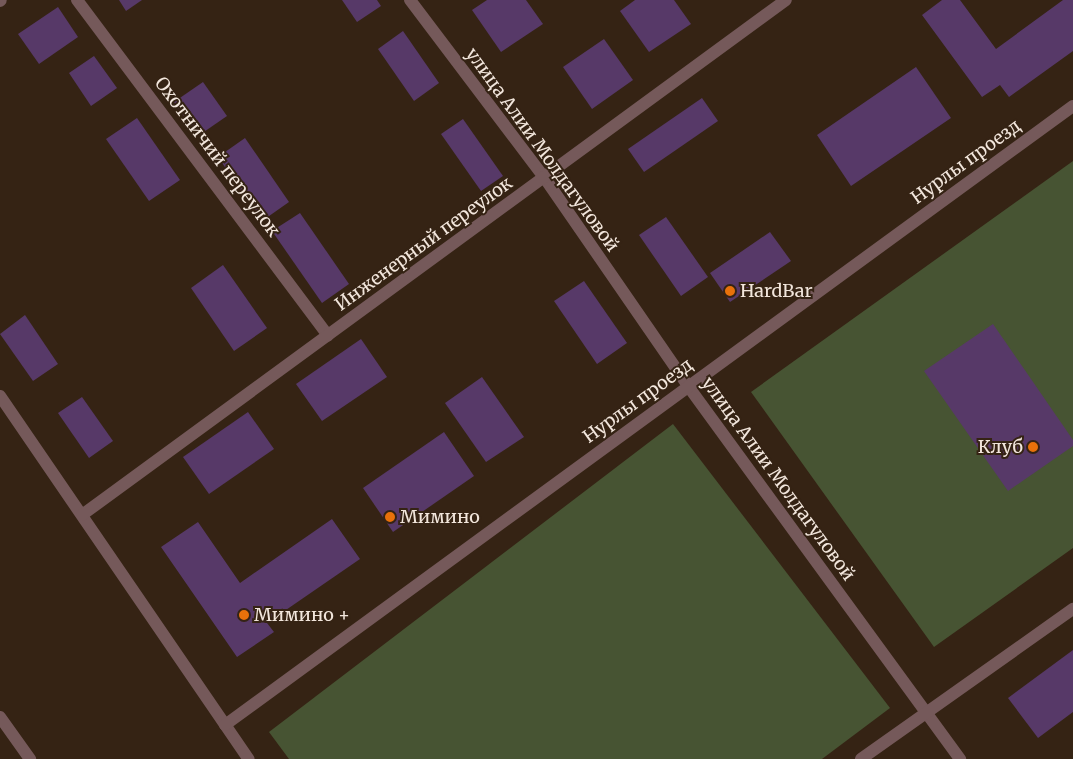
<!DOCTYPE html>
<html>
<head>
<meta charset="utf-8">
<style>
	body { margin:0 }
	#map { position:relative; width:1073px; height:759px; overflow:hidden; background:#352314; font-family:Merriweather,serif }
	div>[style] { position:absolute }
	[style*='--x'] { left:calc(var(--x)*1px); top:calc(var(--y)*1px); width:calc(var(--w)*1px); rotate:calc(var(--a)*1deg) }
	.green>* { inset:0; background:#475433 }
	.building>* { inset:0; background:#573968 }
	.minor>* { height:12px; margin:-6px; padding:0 6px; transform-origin:6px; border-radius:6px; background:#75595a }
	.dots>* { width:14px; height:14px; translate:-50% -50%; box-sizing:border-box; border:2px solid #352314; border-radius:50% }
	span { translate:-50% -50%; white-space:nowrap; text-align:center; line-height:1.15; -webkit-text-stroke:4px #352314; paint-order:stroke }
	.street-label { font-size:18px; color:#f2e6dc }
	.poi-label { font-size:18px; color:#f2e6dc }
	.left { translate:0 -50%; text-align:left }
	.right { translate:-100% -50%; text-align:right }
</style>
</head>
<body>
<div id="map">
	<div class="green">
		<div style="clip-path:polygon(1073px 161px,1073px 548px,934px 647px,751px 392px)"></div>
		<div style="clip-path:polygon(673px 424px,890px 708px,822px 759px,289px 759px,269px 732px)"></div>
	</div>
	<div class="building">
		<div style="clip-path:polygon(119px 0,142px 0,126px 11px)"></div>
		<div style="clip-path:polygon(342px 0,377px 0,381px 6px,357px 22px)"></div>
		<div style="clip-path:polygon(487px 0,526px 0,543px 24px,501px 52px,472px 10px)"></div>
		<div style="clip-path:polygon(635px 0,674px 0,691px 24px,649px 52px,620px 11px)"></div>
		<div style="clip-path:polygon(942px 0,960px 0,996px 49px,1063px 0,1073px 0,1073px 51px,1009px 97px,1000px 85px,982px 97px,922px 15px)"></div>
		<div style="clip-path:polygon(58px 7px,78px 37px,39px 64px,18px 34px)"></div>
		<div style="clip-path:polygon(403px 31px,439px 83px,414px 101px,378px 49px)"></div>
		<div style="clip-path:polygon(604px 39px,633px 80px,592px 109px,563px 67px)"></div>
		<div style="clip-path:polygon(94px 56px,117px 88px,91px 106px,69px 73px)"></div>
		<div style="clip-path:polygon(916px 67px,951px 118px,851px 186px,817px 135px)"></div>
		<div style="clip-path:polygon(203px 82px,227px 116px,198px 136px,174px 102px)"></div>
		<div style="clip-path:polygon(702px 98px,718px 121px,644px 172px,628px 149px)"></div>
		<div style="clip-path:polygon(137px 118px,180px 180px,149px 201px,106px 139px)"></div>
		<div style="clip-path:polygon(463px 119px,503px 176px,481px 191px,441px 134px)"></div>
		<div style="clip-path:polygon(245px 138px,289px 202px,262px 221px,218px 157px)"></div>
		<div style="clip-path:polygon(300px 213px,349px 284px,322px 303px,272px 231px)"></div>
		<div style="clip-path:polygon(666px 217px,708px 277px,681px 296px,639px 235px)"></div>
		<div style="clip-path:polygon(770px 232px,791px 261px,730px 302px,710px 273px)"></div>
		<div style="clip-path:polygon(223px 265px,267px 328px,234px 351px,191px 288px)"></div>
		<div style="clip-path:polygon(584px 281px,627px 343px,597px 364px,554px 301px)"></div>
		<div style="clip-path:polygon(25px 315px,58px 364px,33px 381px,0 334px)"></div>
		<div style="clip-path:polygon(993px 324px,1073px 440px,1073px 446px,1008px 491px,924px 371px)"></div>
		<div style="clip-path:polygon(361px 339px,387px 377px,322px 421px,296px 384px)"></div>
		<div style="clip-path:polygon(482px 377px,524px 437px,486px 462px,445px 403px)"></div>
		<div style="clip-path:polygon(82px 397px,113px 441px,89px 458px,58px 413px)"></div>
		<div style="clip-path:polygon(248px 412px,274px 449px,209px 494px,183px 457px)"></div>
		<div style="clip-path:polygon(444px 432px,474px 476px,393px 532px,363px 488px)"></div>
		<div style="clip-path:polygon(332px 519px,360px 559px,267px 623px,274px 632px,237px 657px,161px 547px,198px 522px,240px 583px)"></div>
		<div style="clip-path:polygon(1073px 650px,1073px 712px,1038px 738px,1008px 698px)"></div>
	</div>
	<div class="minor">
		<div style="--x:77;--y:0;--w:419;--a:53.2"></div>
		<div style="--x:410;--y:0;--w:222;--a:52.9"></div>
		<div style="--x:544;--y:177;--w:254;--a:55.4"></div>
		<div style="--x:688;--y:386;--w:462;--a:53.9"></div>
		<div style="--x:0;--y:1;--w:1;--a:-45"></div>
		<div style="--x:0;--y:396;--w:440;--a:55.6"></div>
		<div style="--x:82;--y:515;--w:872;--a:-36.19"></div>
		<div style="--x:0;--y:717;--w:52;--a:54.5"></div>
		<div style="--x:225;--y:725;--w:1050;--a:-36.13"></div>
		<div style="--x:861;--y:759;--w:260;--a:-35.3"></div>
	</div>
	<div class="dots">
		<div style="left:730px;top:291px;background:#e8710a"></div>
		<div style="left:1033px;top:447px;background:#e8710a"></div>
		<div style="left:390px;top:517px;background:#e8710a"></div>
		<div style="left:244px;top:615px;background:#e8710a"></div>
	</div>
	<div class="street-label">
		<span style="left:542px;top:150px;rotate:54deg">улица Алии Молдагуловой</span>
		<span style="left:217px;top:157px;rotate:53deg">Охотничий переулок</span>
		<span style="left:966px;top:162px;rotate:-36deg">Нурлы проезд</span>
		<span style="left:424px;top:244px;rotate:-36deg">Инженерный переулок</span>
		<span style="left:638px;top:401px;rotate:-36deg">Нурлы проезд</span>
		<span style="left:778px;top:479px;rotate:54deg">улица Алии Молдагуловой</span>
	</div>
	<div class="poi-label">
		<span class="left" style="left:740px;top:291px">HardBar</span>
		<span class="right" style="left:1023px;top:447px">Клуб</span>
		<span class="left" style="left:400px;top:517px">Мимино</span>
		<span class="left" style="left:254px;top:615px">Мимино +</span>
	</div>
</div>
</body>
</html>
